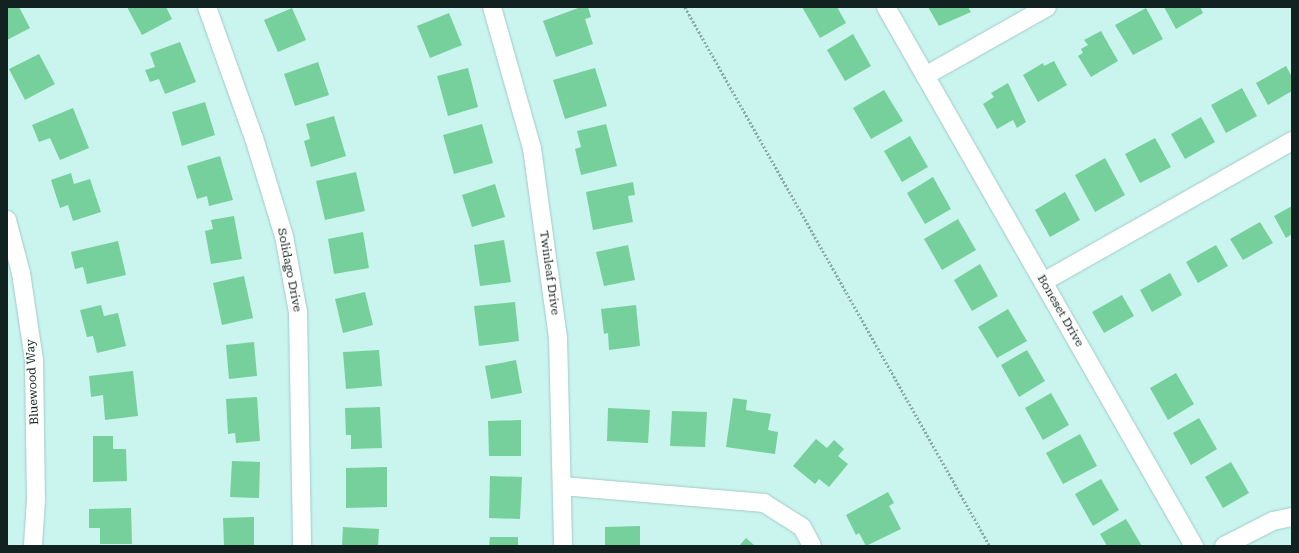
<!DOCTYPE html>
<html>
<head>
<meta charset="utf-8">
<style>
	body { margin:0 }
	#map { position:relative; width:1299px; height:553px; overflow:hidden; background:#caf4ee; font-family:"Roboto Serif",serif }
	div>[style] { position:absolute }
	[style*='--x'] { left:calc(var(--x)*1px); top:calc(var(--y)*1px); width:calc(var(--w)*1px); rotate:calc(var(--a)*1deg) }
	.building>* { inset:0; background:#76d09b }
	.path>* { height:2.5px; margin-top:-1.25px; transform-origin:0; background:repeating-linear-gradient(90deg,#8aaba7 0 2px,transparent 0 4px) }
	.roads { filter:drop-shadow(0 0 1px #a2cbc6) drop-shadow(0 0 1px #a2cbc6) }
	.minor>* { height:18px; margin:-9px; padding:0 9px; transform-origin:9px; border-radius:9px; background:#fff }
	span { translate:-50% -50%; white-space:nowrap; text-align:center; line-height:1.15; -webkit-text-stroke:3px #fff; paint-order:stroke }
	.street-label { font-size:12px; color:#122220 }
	.frame { position:absolute; inset:0; border:8px solid #122220; pointer-events:none }
</style>
</head>
<body>
<div id="map">
	<div class="building">
		<div style="clip-path:polygon(7px 7px,19px 7px,30px 28px,7px 40px)"></div>
		<div style="clip-path:polygon(127px 7px,166px 7px,172px 19px,142px 35px)"></div>
		<div style="clip-path:polygon(581px 7px,588px 7px,591px 17px,585px 19px,593px 44px,556px 57px,543px 21px)"></div>
		<div style="clip-path:polygon(802px 7px,837px 7px,846px 23px,820px 38px)"></div>
		<div style="clip-path:polygon(928px 7px,968px 7px,971px 12px,939px 26px)"></div>
		<div style="clip-path:polygon(1164px 7px,1200px 7px,1203px 13px,1176px 29px)"></div>
		<div style="clip-path:polygon(292px 8px,306px 40px,278px 52px,264px 20px)"></div>
		<div style="clip-path:polygon(1146px 8px,1163px 39px,1133px 55px,1115px 25px)"></div>
		<div style="clip-path:polygon(449px 13px,462px 45px,430px 58px,417px 26px)"></div>
		<div style="clip-path:polygon(1101px 31px,1118px 61px,1091px 77px,1078px 56px,1083px 53px,1081px 49px,1088px 45px,1084px 40px)"></div>
		<div style="clip-path:polygon(853px 34px,871px 66px,845px 81px,827px 50px)"></div>
		<div style="clip-path:polygon(180px 42px,196px 82px,165px 94px,159px 79px,150px 82px,145px 70px,155px 67px,150px 53px)"></div>
		<div style="clip-path:polygon(39px 54px,55px 84px,25px 100px,9px 69px)"></div>
		<div style="clip-path:polygon(1054px 61px,1067px 85px,1038px 102px,1023px 75px,1043px 63px,1044px 66px)"></div>
		<div style="clip-path:polygon(318px 62px,329px 95px,295px 106px,284px 74px)"></div>
		<div style="clip-path:polygon(1286px 66px,1292px 77px,1292px 91px,1268px 105px,1256px 83px)"></div>
		<div style="clip-path:polygon(468px 68px,478px 107px,448px 116px,437px 76px)"></div>
		<div style="clip-path:polygon(595px 68px,607px 106px,565px 119px,553px 80px)"></div>
		<div style="clip-path:polygon(1008px 83px,1026px 122px,1017px 128px,1013px 120px,997px 129px,983px 104px,994px 97px,991px 93px)"></div>
		<div style="clip-path:polygon(1242px 88px,1257px 116px,1226px 133px,1211px 105px)"></div>
		<div style="clip-path:polygon(884px 90px,903px 121px,871px 139px,853px 108px)"></div>
		<div style="clip-path:polygon(205px 102px,215px 135px,182px 146px,172px 112px)"></div>
		<div style="clip-path:polygon(73px 108px,89px 148px,60px 160px,50px 138px,39px 142px,32px 125px)"></div>
		<div style="clip-path:polygon(334px 116px,346px 156px,311px 167px,304px 141px,310px 139px,306px 124px)"></div>
		<div style="clip-path:polygon(1201px 117px,1215px 142px,1185px 159px,1171px 134px)"></div>
		<div style="clip-path:polygon(482px 124px,493px 163px,454px 174px,443px 135px)"></div>
		<div style="clip-path:polygon(606px 124px,617px 166px,581px 175px,575px 149px,581px 147px,577px 131px)"></div>
		<div style="clip-path:polygon(910px 136px,928px 167px,902px 182px,884px 151px)"></div>
		<div style="clip-path:polygon(1155px 138px,1171px 167px,1140px 183px,1125px 154px)"></div>
		<div style="clip-path:polygon(220px 156px,233px 200px,209px 206px,207px 196px,197px 199px,187px 166px)"></div>
		<div style="clip-path:polygon(1105px 158px,1125px 195px,1095px 212px,1075px 175px)"></div>
		<div style="clip-path:polygon(356px 172px,365px 211px,325px 220px,316px 181px)"></div>
		<div style="clip-path:polygon(71px 173px,74px 184px,90px 179px,101px 212px,73px 221px,68px 205px,60px 208px,51px 180px)"></div>
		<div style="clip-path:polygon(933px 177px,951px 209px,925px 224px,907px 193px)"></div>
		<div style="clip-path:polygon(633px 182px,635px 195px,628px 196px,633px 222px,593px 230px,586px 192px)"></div>
		<div style="clip-path:polygon(495px 184px,505px 217px,472px 227px,462px 195px)"></div>
		<div style="clip-path:polygon(1065px 192px,1080px 220px,1050px 237px,1035px 210px)"></div>
		<div style="clip-path:polygon(1292px 206px,1292px 234px,1286px 238px,1274px 216px)"></div>
		<div style="clip-path:polygon(234px 216px,242px 259px,211px 264px,205px 231px,213px 229px,211px 220px)"></div>
		<div style="clip-path:polygon(958px 219px,976px 250px,942px 270px,924px 239px)"></div>
		<div style="clip-path:polygon(1260px 222px,1273px 243px,1243px 260px,1230px 239px)"></div>
		<div style="clip-path:polygon(363px 232px,369px 268px,334px 274px,328px 239px)"></div>
		<div style="clip-path:polygon(504px 240px,511px 282px,480px 286px,474px 245px)"></div>
		<div style="clip-path:polygon(118px 241px,126px 275px,87px 284px,83px 267px,75px 269px,71px 252px)"></div>
		<div style="clip-path:polygon(628px 245px,635px 280px,604px 286px,596px 252px)"></div>
		<div style="clip-path:polygon(1216px 245px,1228px 266px,1198px 283px,1186px 262px)"></div>
		<div style="clip-path:polygon(980px 264px,998px 296px,972px 311px,954px 280px)"></div>
		<div style="clip-path:polygon(1170px 273px,1182px 295px,1152px 312px,1140px 290px)"></div>
		<div style="clip-path:polygon(244px 276px,253px 318px,222px 325px,213px 283px)"></div>
		<div style="clip-path:polygon(365px 292px,373px 325px,343px 333px,335px 299px)"></div>
		<div style="clip-path:polygon(1122px 295px,1134px 316px,1104px 333px,1092px 312px)"></div>
		<div style="clip-path:polygon(515px 302px,519px 341px,479px 346px,474px 306px)"></div>
		<div style="clip-path:polygon(101px 305px,104px 316px,118px 313px,126px 346px,97px 353px,93px 336px,87px 337px,80px 310px)"></div>
		<div style="clip-path:polygon(636px 305px,640px 346px,609px 350px,608px 333px,604px 334px,601px 309px)"></div>
		<div style="clip-path:polygon(1008px 309px,1027px 341px,997px 358px,978px 327px)"></div>
		<div style="clip-path:polygon(254px 342px,257px 376px,229px 379px,226px 345px)"></div>
		<div style="clip-path:polygon(379px 350px,382px 386px,346px 389px,343px 352px)"></div>
		<div style="clip-path:polygon(1027px 350px,1045px 381px,1019px 397px,1001px 365px)"></div>
		<div style="clip-path:polygon(516px 360px,522px 393px,491px 399px,485px 366px)"></div>
		<div style="clip-path:polygon(133px 371px,138px 416px,105px 420px,103px 395px,91px 397px,89px 376px)"></div>
		<div style="clip-path:polygon(1176px 373px,1194px 404px,1168px 420px,1150px 388px)"></div>
		<div style="clip-path:polygon(1051px 393px,1069px 425px,1043px 440px,1025px 408px)"></div>
		<div style="clip-path:polygon(257px 397px,260px 441px,236px 443px,235px 433px,228px 434px,226px 399px)"></div>
		<div style="clip-path:polygon(733px 398px,747px 400px,746px 410px,771px 414px,768px 430px,778px 432px,775px 454px,726px 447px)"></div>
		<div style="clip-path:polygon(380px 407px,382px 448px,351px 449px,351px 435px,346px 435px,345px 408px)"></div>
		<div style="clip-path:polygon(608px 408px,650px 410px,648px 443px,607px 441px)"></div>
		<div style="clip-path:polygon(672px 411px,707px 412px,705px 447px,670px 446px)"></div>
		<div style="clip-path:polygon(1199px 418px,1217px 449px,1191px 465px,1173px 433px)"></div>
		<div style="clip-path:polygon(521px 420px,521px 456px,489px 456px,488px 421px)"></div>
		<div style="clip-path:polygon(1080px 434px,1097px 466px,1063px 484px,1046px 453px)"></div>
		<div style="clip-path:polygon(93px 436px,113px 436px,113px 449px,126px 449px,127px 481px,93px 482px)"></div>
		<div style="clip-path:polygon(816px 439px,827px 448px,834px 440px,844px 449px,838px 456px,848px 464px,829px 487px,819px 479px,815px 484px,793px 466px)"></div>
		<div style="clip-path:polygon(232px 461px,260px 462px,259px 498px,230px 497px)"></div>
		<div style="clip-path:polygon(1231px 462px,1249px 493px,1223px 508px,1205px 477px)"></div>
		<div style="clip-path:polygon(387px 467px,387px 507px,346px 508px,346px 468px)"></div>
		<div style="clip-path:polygon(490px 476px,522px 477px,520px 519px,489px 518px)"></div>
		<div style="clip-path:polygon(1101px 479px,1119px 510px,1093px 526px,1075px 494px)"></div>
		<div style="clip-path:polygon(888px 492px,894px 503px,889px 506px,901px 529px,866px 546px,859px 533px,856px 535px,846px 515px)"></div>
		<div style="clip-path:polygon(131px 508px,132px 544px,100px 544px,100px 528px,89px 528px,89px 509px)"></div>
		<div style="clip-path:polygon(254px 517px,254px 546px,224px 546px,223px 518px)"></div>
		<div style="clip-path:polygon(1126px 519px,1142px 546px,1107px 546px,1100px 534px)"></div>
		<div style="clip-path:polygon(640px 526px,640px 546px,605px 546px,605px 527px)"></div>
		<div style="clip-path:polygon(343px 527px,379px 529px,378px 546px,342px 546px)"></div>
		<div style="clip-path:polygon(490px 537px,518px 537px,518px 546px,489px 546px)"></div>
		<div style="clip-path:polygon(746px 538px,755px 546px,739px 546px)"></div>
	</div>
	<div class="path">
		<div style="--x:685;--y:7;--w:619;--a:60.5"></div>
	</div>
	<div class="roads">
		<div class="minor">
			<div style="--x:207;--y:7;--w:139;--a:70.3"></div>
			<div style="--x:254;--y:138;--w:102;--a:73"></div>
			<div style="--x:284;--y:236;--w:77;--a:79.6"></div>
			<div style="--x:298;--y:312;--w:234;--a:89"></div>
			<div style="--x:492;--y:7;--w:147;--a:74.2"></div>
			<div style="--x:532;--y:148;--w:191;--a:82.2"></div>
			<div style="--x:558;--y:337;--w:209;--a:88.6"></div>
			<div style="--x:886;--y:7;--w:621;--a:60.26"></div>
			<div style="--x:925;--y:76;--w:140;--a:-29.5"></div>
			<div style="--x:7;--y:220;--w:55;--a:75.2"></div>
			<div style="--x:21;--y:273;--w:88;--a:81.5"></div>
			<div style="--x:34;--y:360;--w:139;--a:89.2"></div>
			<div style="--x:36;--y:499;--w:47;--a:93.7"></div>
			<div style="--x:1043;--y:282;--w:286;--a:-29.5"></div>
			<div style="--x:562;--y:486;--w:203;--a:4.8"></div>
			<div style="--x:764;--y:503;--w:45;--a:32.3"></div>
			<div style="--x:802;--y:527;--w:21;--a:62"></div>
			<div style="--x:1224;--y:546;--w:55;--a:-27"></div>
			<div style="--x:1273;--y:521;--w:19;--a:-12"></div>
		</div>
	</div>
	<div class="street-label">
		<span style="left:289px;top:270px;rotate:79deg">Solidago Drive</span>
		<span style="left:549px;top:273px;rotate:82deg">Twinleaf Drive</span>
		<span style="left:1060px;top:311px;rotate:60deg">Boneset Drive</span>
		<span style="left:33px;top:382px;rotate:-93deg">Bluewood Way</span>
	</div>
	<div class="frame"></div>
</div>
</body>
</html>
